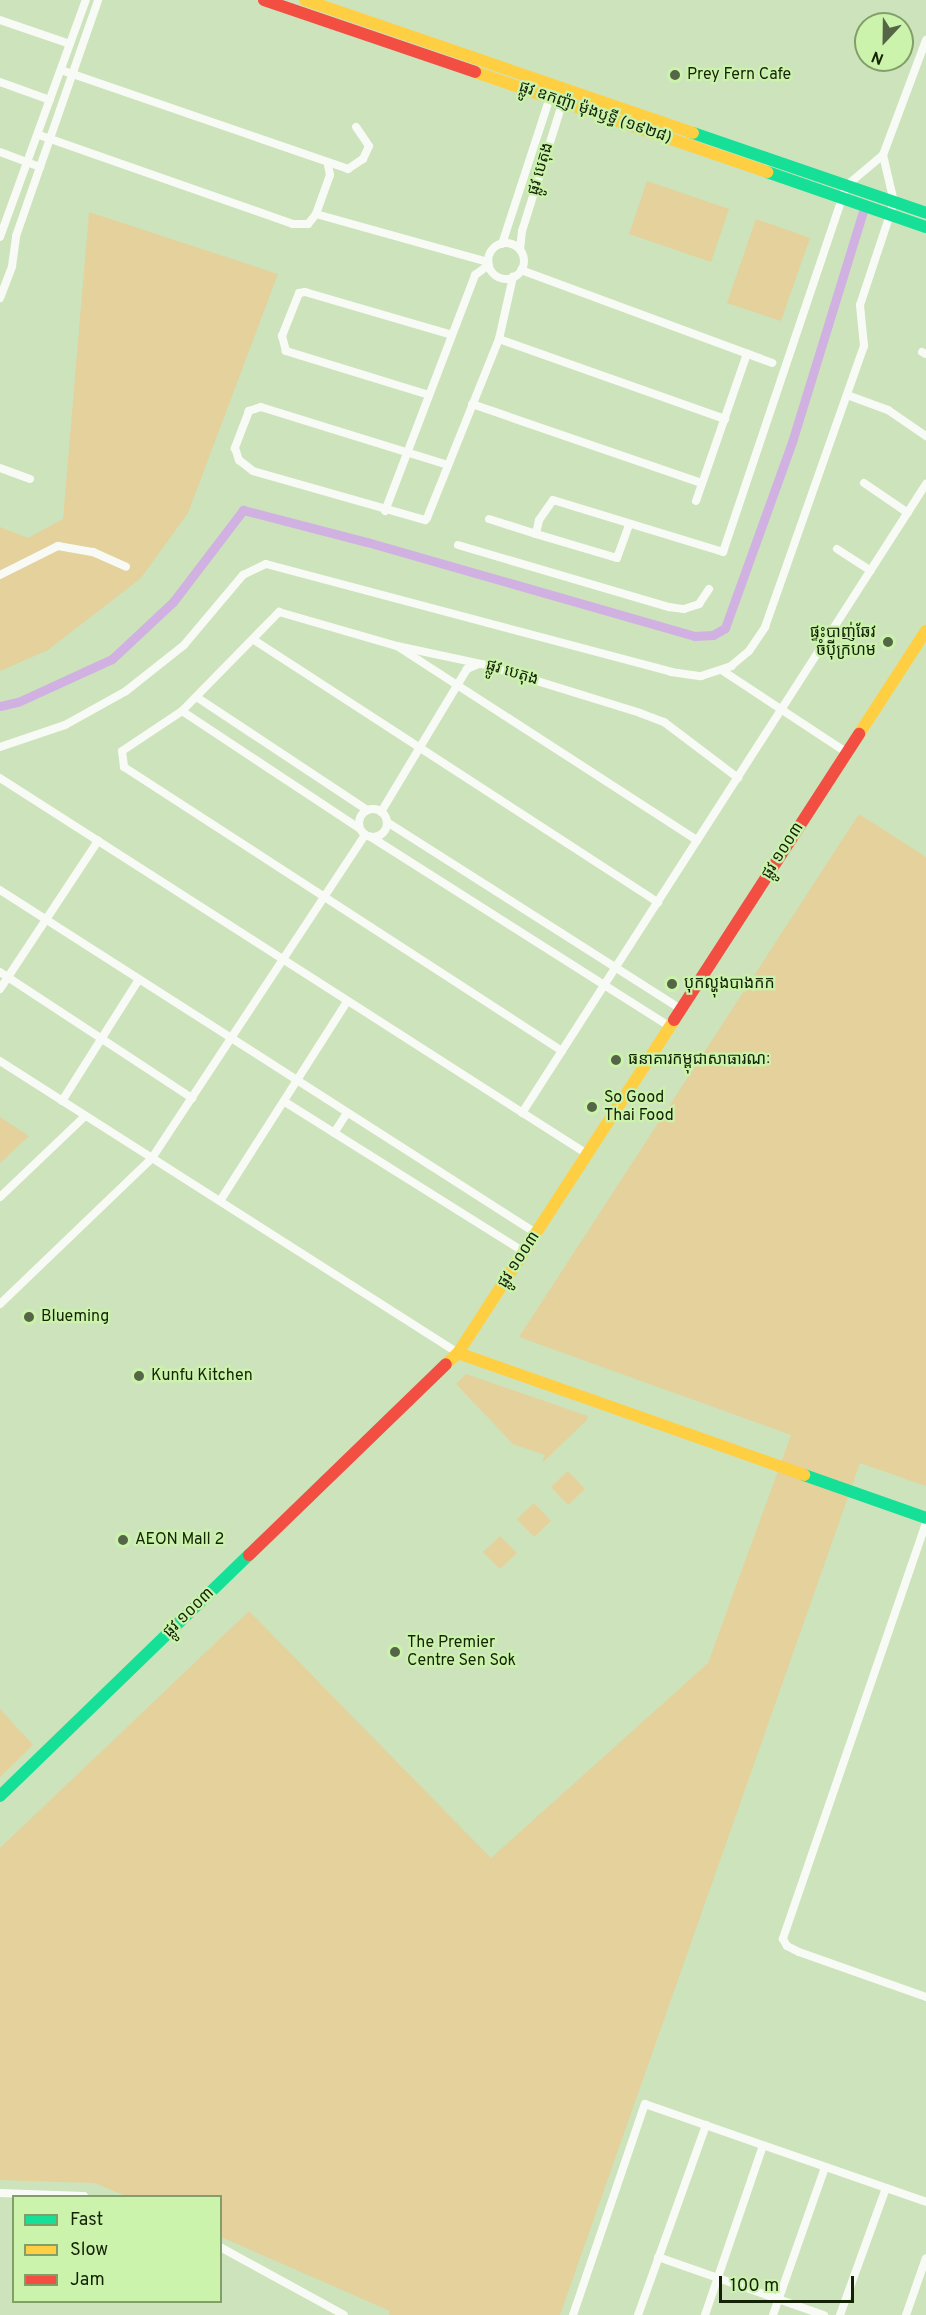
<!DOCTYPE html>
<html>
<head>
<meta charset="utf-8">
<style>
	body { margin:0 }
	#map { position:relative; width:926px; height:2315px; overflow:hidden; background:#cde3bc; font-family:Overpass,"Noto Sans Khmer",sans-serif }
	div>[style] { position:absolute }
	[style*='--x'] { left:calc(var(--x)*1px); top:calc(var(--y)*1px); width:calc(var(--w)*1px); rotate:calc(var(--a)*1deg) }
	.green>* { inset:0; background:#e4d19c }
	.canal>* { height:9px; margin:-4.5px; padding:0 4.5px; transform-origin:4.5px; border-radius:4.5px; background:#d0b1e2 }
	.street>* { height:8px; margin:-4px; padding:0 4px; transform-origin:4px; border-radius:4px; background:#f8fbf5 }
	.street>.ring { margin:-4px; padding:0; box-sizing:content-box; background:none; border:8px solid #f8fbf5; border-radius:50% }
	.fast>* { height:12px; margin:-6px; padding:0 6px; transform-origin:6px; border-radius:6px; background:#16e098 }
	.slow>* { height:12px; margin:-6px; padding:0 6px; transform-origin:6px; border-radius:6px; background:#ffcf43 }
	.jam>* { height:12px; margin:-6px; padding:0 6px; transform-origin:6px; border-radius:6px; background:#f24e42 }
	.dots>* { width:16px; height:16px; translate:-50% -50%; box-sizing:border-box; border:3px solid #cbf3ac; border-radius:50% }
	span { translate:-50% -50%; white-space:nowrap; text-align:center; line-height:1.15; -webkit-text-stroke:4.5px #cbf3ac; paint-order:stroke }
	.poi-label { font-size:16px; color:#142206 }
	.left { translate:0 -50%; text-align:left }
	.right { translate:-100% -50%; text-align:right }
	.street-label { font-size:16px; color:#142206 }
	.legend { position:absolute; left:12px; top:2195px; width:210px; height:108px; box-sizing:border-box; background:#cbf3ac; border:2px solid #829f6a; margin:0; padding:8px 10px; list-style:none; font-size:18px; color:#142206 }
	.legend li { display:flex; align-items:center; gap:12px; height:30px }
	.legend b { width:30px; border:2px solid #829f6a }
	.north { position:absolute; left:854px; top:12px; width:60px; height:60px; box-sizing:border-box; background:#cbf3ac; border:2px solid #829f6a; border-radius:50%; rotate:202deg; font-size:16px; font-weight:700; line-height:24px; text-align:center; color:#142206 }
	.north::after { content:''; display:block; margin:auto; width:21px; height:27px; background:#556646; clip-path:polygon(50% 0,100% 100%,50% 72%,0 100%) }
	.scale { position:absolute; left:719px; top:2276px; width:135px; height:27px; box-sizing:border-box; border:3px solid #142206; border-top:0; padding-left:8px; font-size:18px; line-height:21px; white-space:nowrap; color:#142206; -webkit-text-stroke:4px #cbf3ac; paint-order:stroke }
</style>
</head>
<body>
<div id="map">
	<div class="green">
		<div style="clip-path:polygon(647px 181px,729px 209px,711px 262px,629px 234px)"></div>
		<div style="clip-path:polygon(89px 212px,278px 274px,188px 513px,141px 578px,48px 650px,0 671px,0 527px,28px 538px,63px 519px)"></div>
		<div style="clip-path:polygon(756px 219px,810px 238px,781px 321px,727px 303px)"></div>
		<div style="clip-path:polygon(859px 814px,926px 857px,926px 1486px,860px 1463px,560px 2315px,389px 2315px,390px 2311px,221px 2237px,220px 2196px,126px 2196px,94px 2183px,0 2180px,0 1848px,249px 1611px,491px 1858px,708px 1663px,791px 1435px,519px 1337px)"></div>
		<div style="clip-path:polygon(0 1117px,29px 1136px,0 1163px)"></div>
		<div style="clip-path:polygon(466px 1374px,588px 1416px,587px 1420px,542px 1463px,545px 1455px,513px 1444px,456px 1384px)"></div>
		<div style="clip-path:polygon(568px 1471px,585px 1489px,568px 1505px,551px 1487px)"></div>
		<div style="clip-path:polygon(534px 1503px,551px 1521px,534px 1537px,517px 1519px)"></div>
		<div style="clip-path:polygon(500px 1536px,517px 1553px,500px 1569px,483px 1552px)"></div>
		<div style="clip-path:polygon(0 1709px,33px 1745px,0 1777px)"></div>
	</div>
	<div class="canal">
		<div style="--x:0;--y:706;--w:18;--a:-13"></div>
		<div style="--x:18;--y:702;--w:103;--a:-24.6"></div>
		<div style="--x:112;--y:659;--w:83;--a:-43.1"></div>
		<div style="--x:173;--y:602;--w:116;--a:-52.7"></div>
		<div style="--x:243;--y:510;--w:128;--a:14.5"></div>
		<div style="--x:367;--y:542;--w:340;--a:16"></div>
		<div style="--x:694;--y:636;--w:19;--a:-3"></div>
		<div style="--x:713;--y:635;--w:14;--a:-30"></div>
		<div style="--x:725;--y:628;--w:198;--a:-70.2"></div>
		<div style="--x:792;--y:442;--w:245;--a:-72.9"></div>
	</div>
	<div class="street">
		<div style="--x:0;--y:20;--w:74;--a:18.9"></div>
		<div style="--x:61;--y:70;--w:304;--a:19"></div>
		<div style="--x:348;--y:169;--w:18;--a:-34"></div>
		<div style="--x:363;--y:159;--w:14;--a:-65"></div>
		<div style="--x:369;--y:146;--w:23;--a:-124"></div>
		<div style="--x:0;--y:82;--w:53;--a:19.8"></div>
		<div style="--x:39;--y:135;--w:269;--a:19.3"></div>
		<div style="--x:293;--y:224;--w:15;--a:0"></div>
		<div style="--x:308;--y:224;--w:13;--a:-51"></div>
		<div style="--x:316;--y:214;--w:41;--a:-70.3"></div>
		<div style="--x:330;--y:175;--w:10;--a:-101"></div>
		<div style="--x:0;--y:152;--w:43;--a:20.6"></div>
		<div style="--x:316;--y:214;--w:179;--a:15.6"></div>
		<div style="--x:0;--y:237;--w:252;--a:-70.1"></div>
		<div class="ring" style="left:488px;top:243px;width:28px;height:28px"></div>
		<div style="--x:502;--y:244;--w:167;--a:-71.9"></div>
		<div style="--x:520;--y:250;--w:19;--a:-84"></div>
		<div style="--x:522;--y:231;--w:139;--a:-72.5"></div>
		<div style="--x:521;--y:270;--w:268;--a:20.3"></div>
		<div style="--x:0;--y:298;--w:34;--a:-69"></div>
		<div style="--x:12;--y:266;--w:30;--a:-82"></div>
		<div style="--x:16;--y:236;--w:250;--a:-70.8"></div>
		<div style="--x:499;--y:339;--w:240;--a:19.5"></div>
		<div style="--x:922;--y:352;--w:4;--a:27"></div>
		<div style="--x:429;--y:395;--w:150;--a:-162.9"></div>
		<div style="--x:286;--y:351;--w:16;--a:-105"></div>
		<div style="--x:282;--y:336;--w:46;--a:-68.4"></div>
		<div style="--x:299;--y:293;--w:6;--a:-9"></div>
		<div style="--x:305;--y:292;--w:153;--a:16.3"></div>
		<div style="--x:847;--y:395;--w:44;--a:20.1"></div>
		<div style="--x:888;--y:410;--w:46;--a:34.4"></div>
		<div style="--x:472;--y:404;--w:243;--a:19"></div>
		<div style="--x:448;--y:465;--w:196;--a:-162.8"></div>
		<div style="--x:261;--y:407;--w:13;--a:162"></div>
		<div style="--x:249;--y:411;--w:40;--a:111"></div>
		<div style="--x:235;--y:448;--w:13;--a:72"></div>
		<div style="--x:239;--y:460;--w:18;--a:38"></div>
		<div style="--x:253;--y:471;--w:179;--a:15.9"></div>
		<div style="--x:425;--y:520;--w:3;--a:-45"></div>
		<div style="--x:427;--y:518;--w:193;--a:-68.1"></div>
		<div style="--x:499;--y:339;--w:64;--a:-77.3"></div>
		<div style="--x:0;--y:468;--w:32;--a:20"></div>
		<div style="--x:864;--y:483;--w:53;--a:34.3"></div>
		<div style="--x:696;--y:501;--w:156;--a:-70.9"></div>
		<div style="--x:385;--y:511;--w:253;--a:-69.1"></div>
		<div style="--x:475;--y:275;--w:17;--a:-36"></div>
		<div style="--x:489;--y:519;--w:49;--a:17.7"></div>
		<div style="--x:629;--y:525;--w:35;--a:110"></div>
		<div style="--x:617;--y:558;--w:84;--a:-163.5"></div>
		<div style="--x:536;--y:534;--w:14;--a:-78"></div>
		<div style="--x:539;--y:520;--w:24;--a:-55"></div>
		<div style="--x:553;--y:500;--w:178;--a:17"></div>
		<div style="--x:723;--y:552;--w:386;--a:-71.4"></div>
		<div style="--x:846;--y:186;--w:48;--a:-40"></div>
		<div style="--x:883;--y:155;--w:123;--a:-69.5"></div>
		<div style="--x:458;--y:545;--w:220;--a:16.4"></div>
		<div style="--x:669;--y:607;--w:15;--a:8"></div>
		<div style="--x:684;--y:609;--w:16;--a:-18"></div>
		<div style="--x:699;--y:604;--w:18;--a:-56"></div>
		<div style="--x:837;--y:549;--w:40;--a:32.9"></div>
		<div style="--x:0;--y:575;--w:65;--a:-26.6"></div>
		<div style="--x:58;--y:546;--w:36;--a:10"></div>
		<div style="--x:93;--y:552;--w:36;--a:24"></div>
		<div style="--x:254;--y:640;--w:482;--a:33"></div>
		<div style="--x:400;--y:648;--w:354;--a:32.9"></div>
		<div style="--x:723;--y:671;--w:147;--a:33.4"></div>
		<div style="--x:198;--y:698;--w:203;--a:33.5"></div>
		<div style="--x:182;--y:711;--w:212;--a:33.5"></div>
		<div style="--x:0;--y:747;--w:69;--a:-18.7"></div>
		<div style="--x:65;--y:725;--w:70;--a:-29.1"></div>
		<div style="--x:126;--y:691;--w:74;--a:-38.4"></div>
		<div style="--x:184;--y:645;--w:92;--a:-49.9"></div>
		<div style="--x:243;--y:575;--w:25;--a:-26"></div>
		<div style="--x:266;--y:564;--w:419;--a:14.9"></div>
		<div style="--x:671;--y:672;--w:30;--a:8"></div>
		<div style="--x:701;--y:676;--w:32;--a:-18"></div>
		<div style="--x:731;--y:666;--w:23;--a:-40"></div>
		<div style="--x:749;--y:651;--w:29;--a:-56"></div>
		<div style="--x:765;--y:627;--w:298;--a:-70.6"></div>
		<div style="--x:864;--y:346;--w:41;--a:-95.6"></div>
		<div style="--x:860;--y:305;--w:108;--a:-71.7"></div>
		<div style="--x:894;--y:202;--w:48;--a:-103.2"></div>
		<div style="--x:0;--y:778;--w:697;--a:32.64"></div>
		<div class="ring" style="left:359px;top:809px;width:20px;height:20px"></div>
		<div style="--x:381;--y:812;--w:167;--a:-59"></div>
		<div style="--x:467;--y:669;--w:13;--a:-23"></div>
		<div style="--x:387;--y:822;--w:348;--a:32.5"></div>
		<div style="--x:371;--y:837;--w:353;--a:32.4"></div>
		<div style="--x:0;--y:890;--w:636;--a:32.62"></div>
		<div style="--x:0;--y:972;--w:230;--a:33.3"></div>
		<div style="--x:0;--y:989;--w:178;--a:-56.5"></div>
		<div style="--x:562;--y:1051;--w:522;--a:-147.04"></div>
		<div style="--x:124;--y:767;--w:16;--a:-97"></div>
		<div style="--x:122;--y:751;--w:72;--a:-33.7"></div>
		<div style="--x:182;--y:711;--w:139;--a:-45.6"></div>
		<div style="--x:279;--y:612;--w:123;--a:16.1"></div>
		<div style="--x:397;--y:646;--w:87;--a:12"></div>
		<div style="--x:482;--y:664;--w:165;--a:17.2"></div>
		<div style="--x:640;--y:713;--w:26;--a:21"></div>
		<div style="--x:664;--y:722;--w:93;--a:37.1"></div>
		<div style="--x:0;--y:1061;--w:543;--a:32.52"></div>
		<div style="--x:62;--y:1101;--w:144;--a:-57.7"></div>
		<div style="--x:285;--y:1102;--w:282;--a:32.1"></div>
		<div style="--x:522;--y:1113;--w:748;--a:-57.29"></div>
		<div style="--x:334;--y:1133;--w:24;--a:-57"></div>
		<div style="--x:0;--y:1197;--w:117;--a:-43.6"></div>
		<div style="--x:220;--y:1201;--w:236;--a:-57.5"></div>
		<div style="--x:0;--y:1304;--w:211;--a:-43.8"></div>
		<div style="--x:152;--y:1158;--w:387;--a:-56.6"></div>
		<div style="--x:926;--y:1523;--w:440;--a:109"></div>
		<div style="--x:783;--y:1939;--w:8;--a:60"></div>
		<div style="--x:787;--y:1946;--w:13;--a:27"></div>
		<div style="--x:799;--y:1952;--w:135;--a:19.5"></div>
		<div style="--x:0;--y:2193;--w:84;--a:2"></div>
		<div style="--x:220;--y:2247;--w:141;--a:28.7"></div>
		<div style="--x:658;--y:2257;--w:176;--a:19.3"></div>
		<div style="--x:573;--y:2315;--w:223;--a:-71.2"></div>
		<div style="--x:645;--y:2104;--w:298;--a:19.2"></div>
		<div style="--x:638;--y:2315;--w:202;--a:-70.3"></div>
		<div style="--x:705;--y:2315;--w:179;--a:-71.1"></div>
		<div style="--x:773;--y:2315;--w:157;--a:-70.6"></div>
		<div style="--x:840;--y:2315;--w:135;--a:-70.1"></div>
		<div style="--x:906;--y:2315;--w:60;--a:-70.7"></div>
	</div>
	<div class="fast">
		<div style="--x:693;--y:133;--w:246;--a:18.9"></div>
		<div style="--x:767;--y:172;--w:168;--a:19.1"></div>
		<div style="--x:804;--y:1475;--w:129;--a:19.4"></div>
		<div style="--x:0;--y:1796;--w:347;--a:-44.1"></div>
	</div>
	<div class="slow">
		<div style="--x:305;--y:0;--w:410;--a:18.9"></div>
		<div style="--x:475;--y:72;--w:309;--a:18.9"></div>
		<div style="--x:859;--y:734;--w:123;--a:-57"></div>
		<div style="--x:458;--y:1353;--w:367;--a:19.4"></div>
		<div style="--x:446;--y:1364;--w:16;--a:-43"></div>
		<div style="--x:458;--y:1353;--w:397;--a:-57"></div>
	</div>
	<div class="jam">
		<div style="--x:264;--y:0;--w:223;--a:18.8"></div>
		<div style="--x:674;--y:1020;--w:341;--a:-57.1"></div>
		<div style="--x:249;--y:1555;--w:274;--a:-44.1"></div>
	</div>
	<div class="dots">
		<div style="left:675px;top:75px;background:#556646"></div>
		<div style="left:888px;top:642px;background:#556646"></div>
		<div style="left:672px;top:984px;background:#556646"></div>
		<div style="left:616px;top:1060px;background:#556646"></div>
		<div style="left:592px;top:1107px;background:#556646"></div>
		<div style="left:29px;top:1317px;background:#556646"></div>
		<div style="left:139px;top:1376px;background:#556646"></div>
		<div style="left:123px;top:1540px;background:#556646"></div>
		<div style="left:395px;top:1652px;background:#556646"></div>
	</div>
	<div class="poi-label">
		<span class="left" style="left:687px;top:75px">Prey Fern Cafe</span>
		<span class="right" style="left:876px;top:642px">ផ្ទះបាញ់ឆែវ<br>ចំប៉ីក្រហម</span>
		<span class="left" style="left:684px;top:984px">បុកល្ហុងបាងកក</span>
		<span class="left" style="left:628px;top:1060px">ធនាគារកម្ពុជាសាធារណៈ</span>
		<span class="left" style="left:604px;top:1107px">So Good<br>Thai Food</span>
		<span class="left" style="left:41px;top:1317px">Blueming</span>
		<span class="left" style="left:151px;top:1376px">Kunfu Kitchen</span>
		<span class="left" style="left:135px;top:1540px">AEON Mall 2</span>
		<span class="left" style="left:407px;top:1652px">The Premier<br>Centre Sen Sok</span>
	</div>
	<div class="street-label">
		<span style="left:595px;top:113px;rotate:19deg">ផ្លូវ ឧកញ៉ា ម៉ុងឫទ្ធី (១៩២៨)</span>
		<span style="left:541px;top:169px;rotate:-73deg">ផ្លូវ បេតុង</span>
		<span style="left:512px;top:673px;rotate:17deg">ផ្លូវ បេតុង</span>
		<span style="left:783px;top:851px;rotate:-57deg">ផ្លូវ ១០០៣</span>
		<span style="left:519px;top:1260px;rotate:-57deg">ផ្លូវ ១០០៣</span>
		<span style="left:189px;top:1613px;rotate:-44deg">ផ្លូវ ១០០៣</span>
	</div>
	<ul class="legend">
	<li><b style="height:8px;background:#16e098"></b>Fast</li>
	<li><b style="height:8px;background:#ffcf43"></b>Slow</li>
	<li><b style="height:8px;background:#f24e42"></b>Jam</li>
	</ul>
	<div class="north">N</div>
	<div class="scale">100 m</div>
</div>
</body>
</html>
